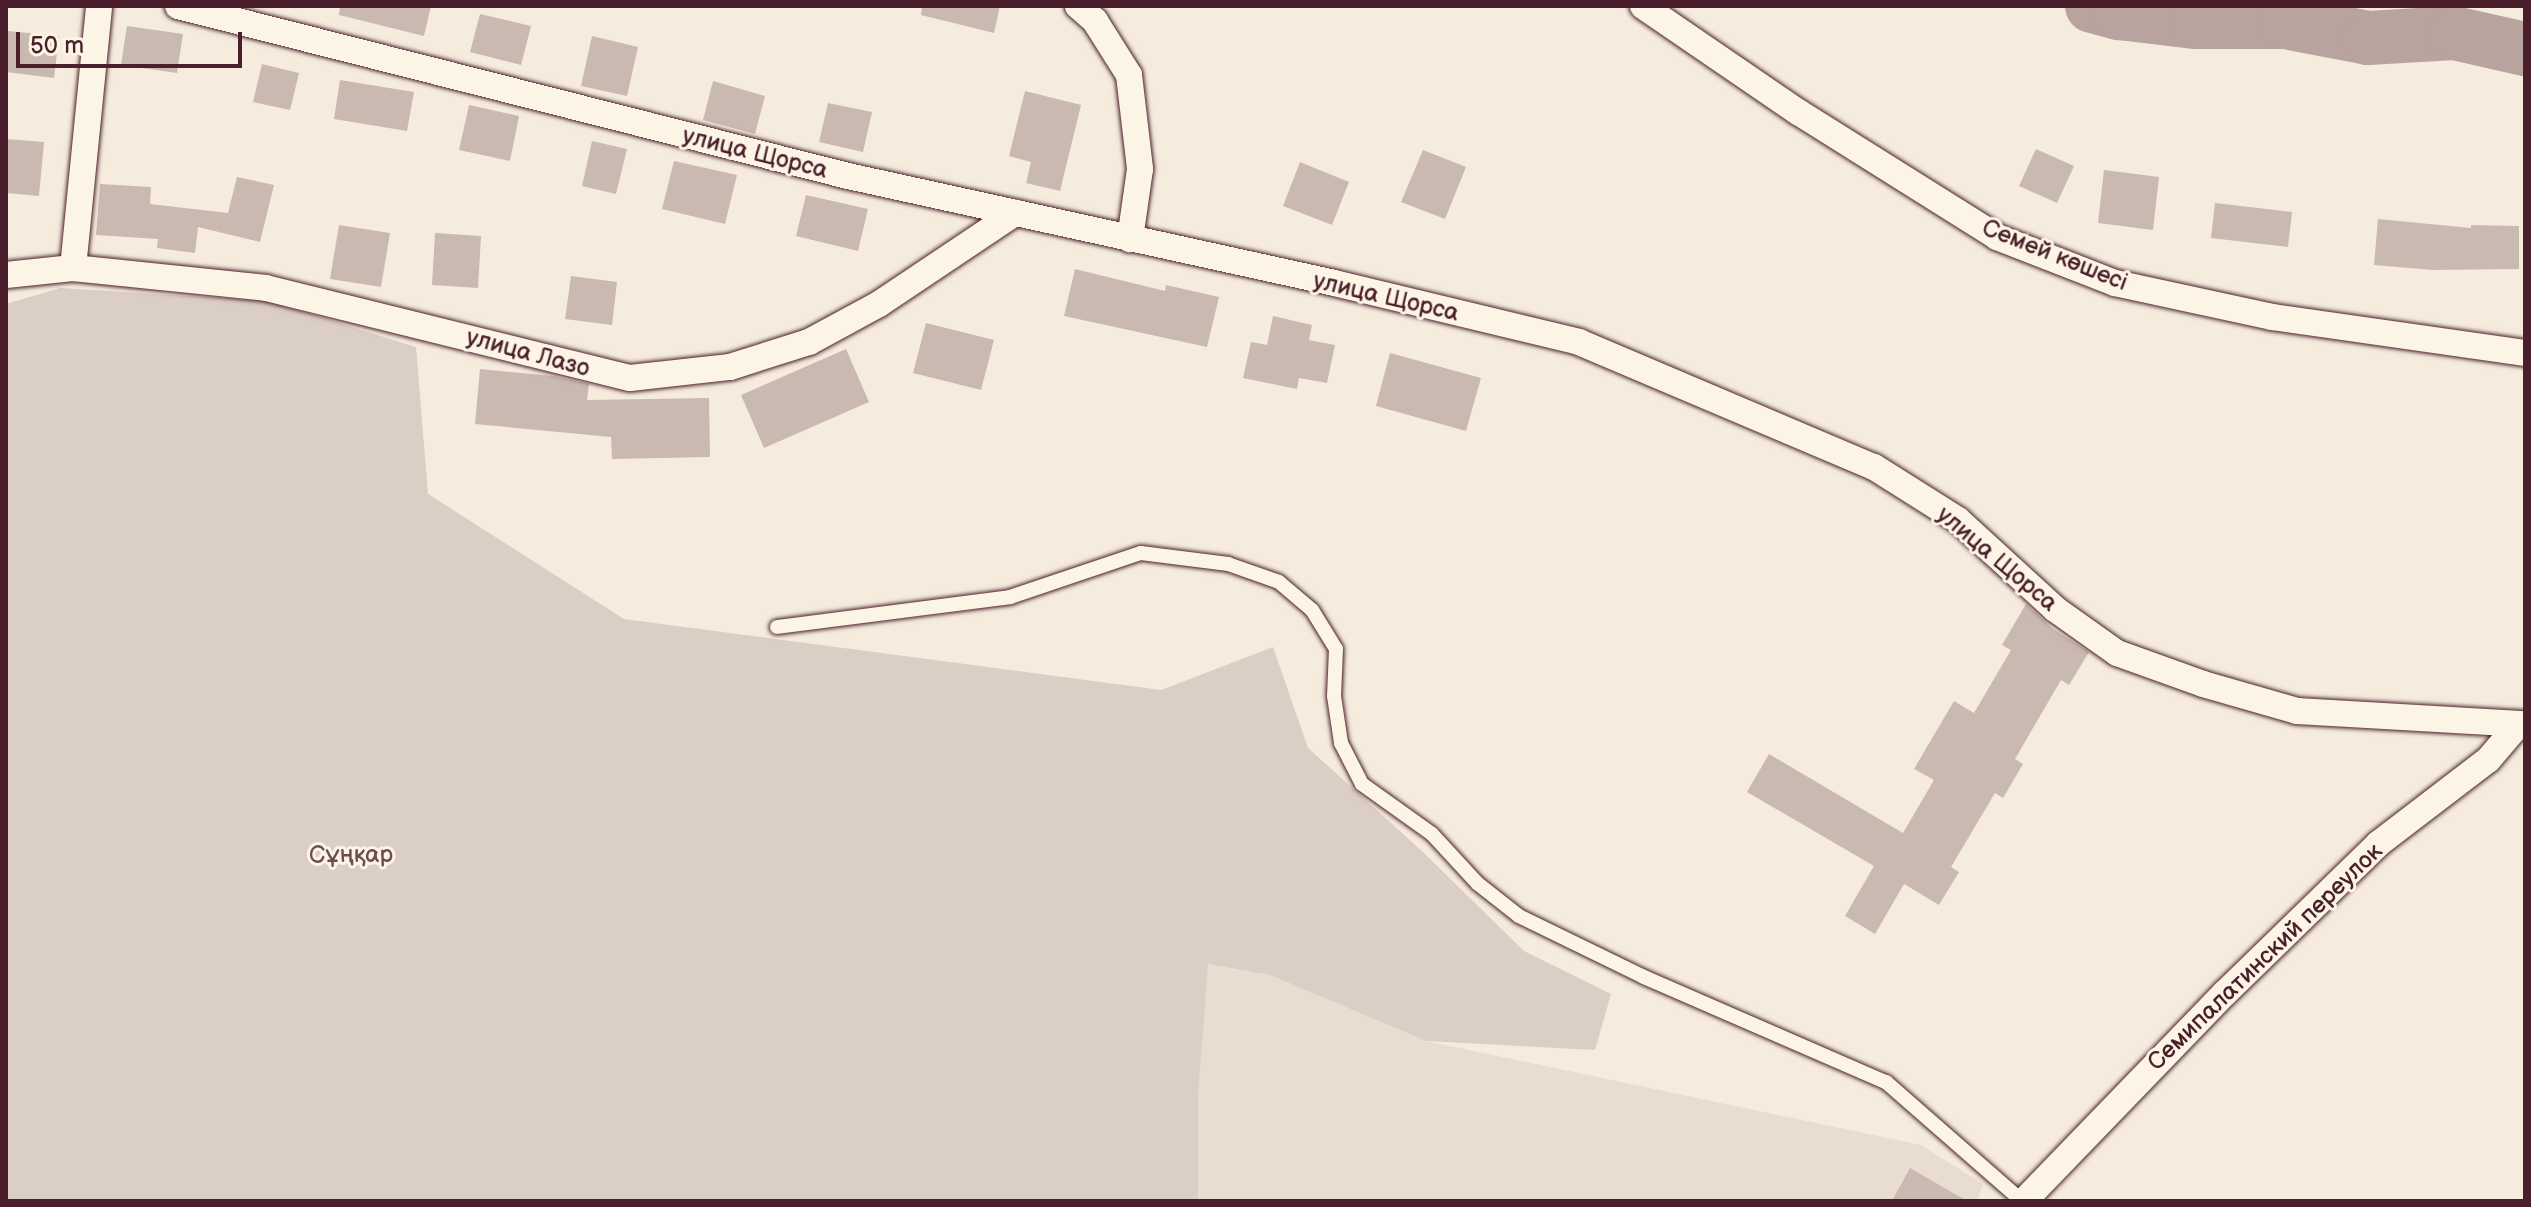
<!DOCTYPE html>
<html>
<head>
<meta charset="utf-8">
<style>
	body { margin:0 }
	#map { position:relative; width:2531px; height:1207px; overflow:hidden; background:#f5ecde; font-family:"Balsamiq Sans",sans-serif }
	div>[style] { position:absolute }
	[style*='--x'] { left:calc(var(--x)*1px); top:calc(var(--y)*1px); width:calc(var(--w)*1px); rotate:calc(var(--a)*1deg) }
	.built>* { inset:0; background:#e8ddd0 }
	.green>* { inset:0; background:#dbcec4 }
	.river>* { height:54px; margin:-27px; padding:0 27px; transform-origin:27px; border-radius:27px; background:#b8a39e }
	.building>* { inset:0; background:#cab9b1 }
	.roads { filter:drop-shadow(0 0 2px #4a1f2b) drop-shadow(0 0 2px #4a1f2b) }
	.service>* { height:14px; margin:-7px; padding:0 7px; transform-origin:7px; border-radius:7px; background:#fcf5e5 }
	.minor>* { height:26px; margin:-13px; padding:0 13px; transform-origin:13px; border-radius:13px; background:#fcf5e5 }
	span { translate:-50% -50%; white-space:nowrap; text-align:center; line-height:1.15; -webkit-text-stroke:6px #fcf5e5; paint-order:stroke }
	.street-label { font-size:24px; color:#4a1f2b }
	.park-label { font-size:24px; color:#6e4b51 }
	.frame { position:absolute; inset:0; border:8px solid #4a1f2b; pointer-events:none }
	.scale { position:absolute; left:16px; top:32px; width:226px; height:36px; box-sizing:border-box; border:4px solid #4a1f2b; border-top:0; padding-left:10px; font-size:24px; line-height:28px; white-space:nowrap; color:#4a1f2b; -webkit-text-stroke:6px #fcf5e5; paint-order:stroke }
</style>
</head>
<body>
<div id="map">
	<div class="built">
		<div style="clip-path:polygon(1207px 964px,1270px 975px,1426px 1041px,1921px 1145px,1983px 1184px,1977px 1201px,1198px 1201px,1198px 1098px)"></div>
	</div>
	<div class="green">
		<div style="clip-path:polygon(60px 288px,268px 301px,416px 347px,428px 494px,624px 619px,1161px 690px,1273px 647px,1308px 748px,1423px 852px,1524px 951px,1611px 994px,1595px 1050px,1426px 1041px,1270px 975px,1208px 964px,1198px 1098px,1198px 1201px,6px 1201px,6px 304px)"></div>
	</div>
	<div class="river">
		<div style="--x:2092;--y:6;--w:28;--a:15"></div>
		<div style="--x:2119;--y:13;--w:78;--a:6.7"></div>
		<div style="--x:2196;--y:22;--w:89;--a:0"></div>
		<div style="--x:2285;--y:22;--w:85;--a:10.9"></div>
		<div style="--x:2368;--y:38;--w:86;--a:-3.3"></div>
		<div style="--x:2454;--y:33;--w:73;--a:12.7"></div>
	</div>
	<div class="building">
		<div style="clip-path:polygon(340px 6px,431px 6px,424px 36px,339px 15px)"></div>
		<div style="clip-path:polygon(922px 6px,1000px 6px,994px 33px,921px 15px)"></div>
		<div style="clip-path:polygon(480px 14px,531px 26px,521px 65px,470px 52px)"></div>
		<div style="clip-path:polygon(127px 26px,183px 34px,177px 73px,121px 65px)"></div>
		<div style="clip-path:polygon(8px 31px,59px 36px,54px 78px,6px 72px)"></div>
		<div style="clip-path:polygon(592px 36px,638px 47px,627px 96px,581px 86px)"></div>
		<div style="clip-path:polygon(262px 64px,299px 73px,290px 110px,253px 102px)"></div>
		<div style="clip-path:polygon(340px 80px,414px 92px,407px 131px,334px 119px)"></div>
		<div style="clip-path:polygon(713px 81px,765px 96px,755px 134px,703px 120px)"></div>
		<div style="clip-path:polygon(1025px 91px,1081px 105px,1060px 191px,1026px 183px,1031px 162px,1009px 156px)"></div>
		<div style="clip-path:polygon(828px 103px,872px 112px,863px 152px,819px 142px)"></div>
		<div style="clip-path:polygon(469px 105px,519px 116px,510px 161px,459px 150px)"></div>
		<div style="clip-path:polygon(6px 139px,44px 142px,39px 196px,6px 193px)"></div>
		<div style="clip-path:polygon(592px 141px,627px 149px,616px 194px,582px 186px)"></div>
		<div style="clip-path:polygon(2036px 149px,2074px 166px,2057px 203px,2019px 186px)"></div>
		<div style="clip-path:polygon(1423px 150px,1466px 167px,1445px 219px,1401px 202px)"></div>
		<div style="clip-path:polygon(674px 161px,737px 175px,725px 224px,662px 209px)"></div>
		<div style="clip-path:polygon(1300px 162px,1349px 182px,1332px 225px,1283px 206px)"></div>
		<div style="clip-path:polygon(2104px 170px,2159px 177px,2153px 230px,2098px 223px)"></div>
		<div style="clip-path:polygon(237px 177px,274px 185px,260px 242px,198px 227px,195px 253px,157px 248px,158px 239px,96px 235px,100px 184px,151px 187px,150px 204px,228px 213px)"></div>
		<div style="clip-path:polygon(806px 195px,868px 209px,858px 251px,796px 236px)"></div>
		<div style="clip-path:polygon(2215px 203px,2292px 212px,2288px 247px,2211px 238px)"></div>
		<div style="clip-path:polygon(2378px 219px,2471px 228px,2471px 225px,2519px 226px,2519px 269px,2432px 270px,2374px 265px)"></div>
		<div style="clip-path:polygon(339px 225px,390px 233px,381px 287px,330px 279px)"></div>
		<div style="clip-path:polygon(435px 233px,481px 236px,478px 288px,432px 285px)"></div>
		<div style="clip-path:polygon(1075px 269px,1165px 291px,1166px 285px,1219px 297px,1207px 347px,1064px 316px)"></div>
		<div style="clip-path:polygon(571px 276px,617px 282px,612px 325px,565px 319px)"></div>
		<div style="clip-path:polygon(1273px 316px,1312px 325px,1309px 340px,1335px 345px,1327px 383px,1299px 378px,1297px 389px,1243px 378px,1251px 342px,1267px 345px)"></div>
		<div style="clip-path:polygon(926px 323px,994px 340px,981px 390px,913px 373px)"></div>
		<div style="clip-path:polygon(846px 349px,869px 402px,764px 448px,741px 395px)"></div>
		<div style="clip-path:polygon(1390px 353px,1481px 378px,1466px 431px,1376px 406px)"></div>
		<div style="clip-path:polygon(480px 369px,553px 376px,589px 384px,587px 400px,709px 398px,710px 457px,612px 459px,611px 437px,475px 424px)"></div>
		<div style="clip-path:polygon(2026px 604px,2053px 629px,2089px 652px,2069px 685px,2061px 680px,2015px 759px,2023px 764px,2003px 798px,1995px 793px,1951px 867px,1959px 872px,1939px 905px,1904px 884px,1875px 934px,1845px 916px,1874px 866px,1747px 792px,1769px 754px,1903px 833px,1934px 780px,1914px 769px,1954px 701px,1974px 713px,2011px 650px,2002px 645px)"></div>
		<div style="clip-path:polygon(1910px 1168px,1967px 1201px,1892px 1201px)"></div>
	</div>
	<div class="roads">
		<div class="service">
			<div style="--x:777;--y:627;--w:235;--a:-7.3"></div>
			<div style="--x:1010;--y:597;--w:138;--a:-18.6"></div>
			<div style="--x:1141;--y:553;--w:88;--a:7.2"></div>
			<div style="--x:1228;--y:564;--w:54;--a:19.4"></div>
			<div style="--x:1279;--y:582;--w:43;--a:40.3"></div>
			<div style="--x:1312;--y:610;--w:46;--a:58.4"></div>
			<div style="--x:1336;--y:649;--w:47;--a:92.4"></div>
			<div style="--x:1334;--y:696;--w:48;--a:81.5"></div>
			<div style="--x:1341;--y:743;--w:46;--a:62.9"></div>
			<div style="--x:1362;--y:784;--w:86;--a:35.5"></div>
			<div style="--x:1432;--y:834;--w:67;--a:47.4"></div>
			<div style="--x:1477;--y:883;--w:53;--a:38.2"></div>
			<div style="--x:1519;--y:916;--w:139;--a:26"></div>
			<div style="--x:1644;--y:977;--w:264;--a:23.5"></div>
			<div style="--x:1886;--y:1082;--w:181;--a:41.2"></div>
		</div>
		<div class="minor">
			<div style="--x:178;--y:6;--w:691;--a:14.24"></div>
			<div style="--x:848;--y:176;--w:498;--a:12.4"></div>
			<div style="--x:1334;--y:283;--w:252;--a:13.5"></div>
			<div style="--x:1579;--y:342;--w:320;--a:23"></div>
			<div style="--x:1874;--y:467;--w:99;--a:32.2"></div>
			<div style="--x:1958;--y:520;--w:132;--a:42.5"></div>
			<div style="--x:2055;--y:609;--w:76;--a:35.4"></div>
			<div style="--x:2117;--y:653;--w:91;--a:19.8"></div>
			<div style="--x:2203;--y:684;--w:98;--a:16"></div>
			<div style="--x:2297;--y:711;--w:228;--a:3.3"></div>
			<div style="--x:1078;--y:6;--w:23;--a:41"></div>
			<div style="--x:1095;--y:21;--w:64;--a:57.8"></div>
			<div style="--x:1129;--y:75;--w:95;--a:83.3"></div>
			<div style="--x:1140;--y:169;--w:71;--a:98.1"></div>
			<div style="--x:1643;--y:6;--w:188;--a:34.4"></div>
			<div style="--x:1798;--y:112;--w:235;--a:32.1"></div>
			<div style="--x:1997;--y:237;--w:127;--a:21.3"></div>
			<div style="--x:2115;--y:283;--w:161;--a:12.2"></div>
			<div style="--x:2272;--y:317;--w:256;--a:8.1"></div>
			<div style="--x:73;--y:268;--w:263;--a:-84.3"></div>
			<div style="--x:6;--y:275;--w:67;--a:-6"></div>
			<div style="--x:73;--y:268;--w:194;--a:5.9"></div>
			<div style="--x:266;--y:288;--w:375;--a:13.9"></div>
			<div style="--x:630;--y:378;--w:101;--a:-6.3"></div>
			<div style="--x:730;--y:367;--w:83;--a:-17.6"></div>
			<div style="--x:809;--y:342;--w:80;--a:-28.5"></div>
			<div style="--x:879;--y:304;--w:164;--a:-33.8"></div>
			<div style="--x:2024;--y:1201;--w:289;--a:-46"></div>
			<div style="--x:2225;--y:993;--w:214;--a:-44.2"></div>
			<div style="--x:2378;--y:844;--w:138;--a:-37.4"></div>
			<div style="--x:2488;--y:760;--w:45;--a:-49.5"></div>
		</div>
	</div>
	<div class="street-label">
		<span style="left:755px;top:153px;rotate:14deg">улица Щорса</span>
		<span style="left:2055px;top:255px;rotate:22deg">Семей көшесі</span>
		<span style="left:1386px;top:297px;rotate:13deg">улица Щорса</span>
		<span style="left:528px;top:353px;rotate:15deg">улица Лазо</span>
		<span style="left:1997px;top:559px;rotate:40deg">улица Щорса</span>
		<span style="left:2265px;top:957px;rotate:-44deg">Семипалатинский переулок</span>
	</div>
	<div class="park-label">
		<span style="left:351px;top:855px">Сұңқар</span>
	</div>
	<div class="frame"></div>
	<div class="scale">50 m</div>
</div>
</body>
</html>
